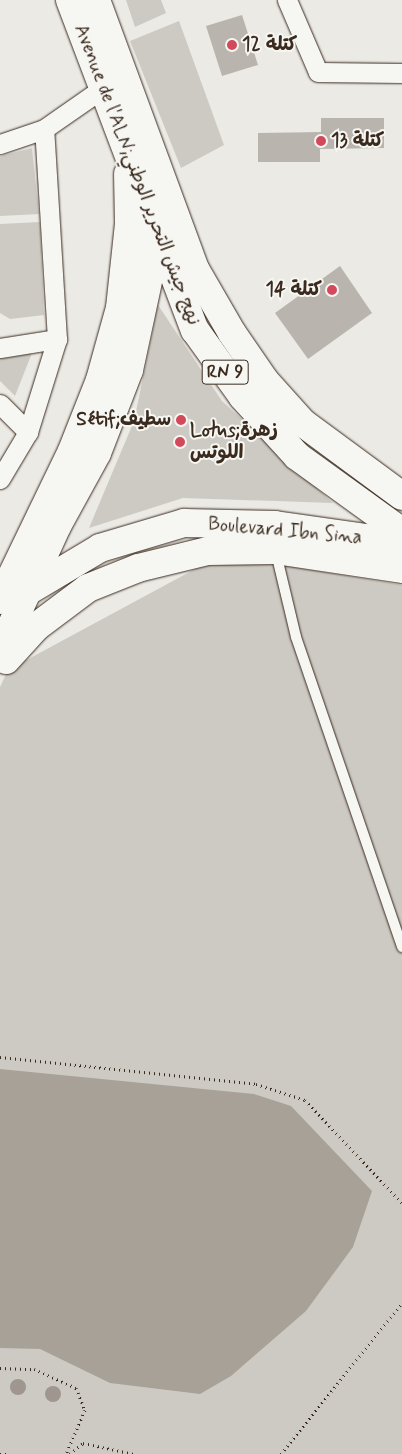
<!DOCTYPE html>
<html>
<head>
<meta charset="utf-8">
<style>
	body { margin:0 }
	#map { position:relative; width:402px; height:1454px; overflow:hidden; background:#ebeae5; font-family:Mynerve,"Playpen Sans Arabic",sans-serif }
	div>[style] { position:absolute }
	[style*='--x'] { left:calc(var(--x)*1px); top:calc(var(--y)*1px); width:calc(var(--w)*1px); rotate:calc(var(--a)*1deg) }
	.green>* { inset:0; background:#cdcac4 }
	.water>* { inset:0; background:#a8a198 }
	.building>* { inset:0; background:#bab4ae }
	.path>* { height:3px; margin-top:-1.5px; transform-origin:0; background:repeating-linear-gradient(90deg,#3b2a1e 0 1px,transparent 0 5px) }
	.roads { filter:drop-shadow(0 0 1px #3b2a1e) drop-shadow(0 0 1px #3b2a1e) }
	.service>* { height:10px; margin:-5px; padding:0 5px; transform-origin:5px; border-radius:5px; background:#f6f6f2 }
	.minor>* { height:19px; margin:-9.5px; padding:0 9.5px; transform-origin:9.5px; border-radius:9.5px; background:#f6f6f2 }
	.primary>* { height:28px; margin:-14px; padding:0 14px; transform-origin:14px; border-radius:14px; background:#f6f6f2 }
	.trees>* { width:16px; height:16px; margin:-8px; border-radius:50%; background:#9f968f }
	.dots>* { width:14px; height:14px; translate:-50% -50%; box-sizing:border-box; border:2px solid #f6f6f2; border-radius:50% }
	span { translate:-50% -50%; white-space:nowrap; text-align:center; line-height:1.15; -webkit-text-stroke:4px #f6f6f2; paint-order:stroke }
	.shield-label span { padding:1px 4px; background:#f6f6f2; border:1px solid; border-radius:4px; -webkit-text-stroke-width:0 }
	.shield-label { font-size:18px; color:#3b2a1e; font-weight:700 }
	.poi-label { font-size:19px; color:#3b2a1e; font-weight:700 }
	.left { translate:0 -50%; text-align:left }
	.right { translate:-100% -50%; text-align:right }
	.street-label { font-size:19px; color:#3b2a1e }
</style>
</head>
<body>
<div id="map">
	<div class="green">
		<div style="clip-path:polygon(126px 0,161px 0,166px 13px,135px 27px)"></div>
		<div style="clip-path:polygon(179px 21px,224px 145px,181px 168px,130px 41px)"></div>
		<div style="clip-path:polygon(32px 148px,39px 214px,0 216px,0 156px)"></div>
		<div style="clip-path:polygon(40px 222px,44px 315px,10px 319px,0 313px,0 224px)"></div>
		<div style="clip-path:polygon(158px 305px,222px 401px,333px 503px,183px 498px,89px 528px,134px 421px)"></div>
		<div style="clip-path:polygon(34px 348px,15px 396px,0 381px,0 357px)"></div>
		<div style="clip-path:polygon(221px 555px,402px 585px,402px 1454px,0 1454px,0 687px,8px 670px)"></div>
	</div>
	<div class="water">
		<div style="clip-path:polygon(0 1069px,254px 1094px,291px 1106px,372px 1191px,353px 1247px,306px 1311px,231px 1376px,200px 1394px,110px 1383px,40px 1349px,0 1348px)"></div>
	</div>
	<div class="building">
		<div style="clip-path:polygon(242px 15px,258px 65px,222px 76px,206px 26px)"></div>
		<div style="clip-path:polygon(321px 118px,384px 118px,384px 148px,320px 149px,320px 162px,258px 162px,258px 133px,321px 132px)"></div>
		<div style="clip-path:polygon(340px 266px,372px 313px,308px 359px,275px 313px)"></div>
	</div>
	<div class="path">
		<div style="--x:0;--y:1057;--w:257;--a:6"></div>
		<div style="--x:256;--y:1084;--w:52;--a:18.1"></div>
		<div style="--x:305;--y:1100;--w:141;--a:46.7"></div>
		<div style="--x:0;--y:1368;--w:34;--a:2"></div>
		<div style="--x:34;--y:1369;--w:46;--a:24.3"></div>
		<div style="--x:76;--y:1388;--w:24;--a:68"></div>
		<div style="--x:85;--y:1410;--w:48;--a:113.4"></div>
		<div style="--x:0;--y:1454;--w:6;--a:0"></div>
		<div style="--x:70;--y:1454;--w:17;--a:-40"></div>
		<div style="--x:83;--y:1443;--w:52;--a:12.2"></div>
		<div style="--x:281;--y:1454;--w:193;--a:-51.3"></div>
	</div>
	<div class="roads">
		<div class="service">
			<div style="--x:276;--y:553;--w:86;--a:76.6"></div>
			<div style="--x:296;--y:637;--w:328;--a:71.1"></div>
		</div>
		<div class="minor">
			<div style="--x:287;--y:0;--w:78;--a:66.7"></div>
			<div style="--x:318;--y:72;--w:84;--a:0.7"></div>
			<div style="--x:0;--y:144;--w:46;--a:-18.8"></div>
			<div style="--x:44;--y:129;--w:72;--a:-34.8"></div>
			<div style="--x:0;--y:348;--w:58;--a:-9"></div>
			<div style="--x:0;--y:404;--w:40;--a:45"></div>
			<div style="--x:0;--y:479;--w:55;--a:-59.2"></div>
			<div style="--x:28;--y:432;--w:97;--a:-72.7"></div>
			<div style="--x:57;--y:339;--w:210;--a:-93.5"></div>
		</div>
		<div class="primary">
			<div style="--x:70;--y:0;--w:353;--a:69.3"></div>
			<div style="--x:195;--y:330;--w:82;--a:54.4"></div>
			<div style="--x:243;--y:397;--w:80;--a:47.5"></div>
			<div style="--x:297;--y:456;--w:130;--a:35.9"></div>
			<div style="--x:96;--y:0;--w:287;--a:69.8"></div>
			<div style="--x:195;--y:269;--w:74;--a:60"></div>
			<div style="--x:232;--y:333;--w:58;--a:55.5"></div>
			<div style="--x:265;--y:381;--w:57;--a:47.9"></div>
			<div style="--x:303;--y:423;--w:123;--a:36.4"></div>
			<div style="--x:28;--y:591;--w:84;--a:-30.8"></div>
			<div style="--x:100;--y:548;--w:88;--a:-16.6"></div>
			<div style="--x:184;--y:523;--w:91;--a:1.3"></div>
			<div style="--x:275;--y:525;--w:128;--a:8.1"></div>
			<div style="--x:0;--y:600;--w:165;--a:-64.2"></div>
			<div style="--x:72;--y:451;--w:76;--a:-68.5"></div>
			<div style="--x:100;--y:380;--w:75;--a:-74.5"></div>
			<div style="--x:120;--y:308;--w:84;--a:-83.9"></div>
			<div style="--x:129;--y:224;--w:50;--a:-91.1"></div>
			<div style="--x:0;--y:651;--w:137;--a:-65.5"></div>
			<div style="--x:57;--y:526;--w:83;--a:-61.3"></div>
			<div style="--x:97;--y:453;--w:89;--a:-68.9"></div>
			<div style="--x:129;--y:370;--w:100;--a:-77.9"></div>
			<div style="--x:150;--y:272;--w:40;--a:-91.4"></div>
			<div style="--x:6;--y:660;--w:45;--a:-47.7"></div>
			<div style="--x:36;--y:627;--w:65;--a:-36.9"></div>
			<div style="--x:88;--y:588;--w:54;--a:-21.8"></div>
			<div style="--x:138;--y:568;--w:72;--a:-13.7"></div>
			<div style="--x:208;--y:551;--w:67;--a:-0.9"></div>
			<div style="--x:275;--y:550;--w:128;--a:8.5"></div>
		</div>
	</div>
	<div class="trees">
		<div style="left:18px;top:1387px"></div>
		<div style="left:53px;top:1394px"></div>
	</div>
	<div class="dots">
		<div style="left:232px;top:45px;background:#d1495b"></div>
		<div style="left:321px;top:141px;background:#d1495b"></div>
		<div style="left:332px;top:290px;background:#d1495b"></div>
		<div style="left:181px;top:420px;background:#d1495b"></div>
		<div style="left:180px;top:442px;background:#d1495b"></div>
	</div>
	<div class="shield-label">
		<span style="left:225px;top:372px">RN 9</span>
	</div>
	<div class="poi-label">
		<span class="left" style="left:242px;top:45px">كتلة 12</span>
		<span class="left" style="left:331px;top:141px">كتلة 13</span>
		<span class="right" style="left:322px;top:290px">كتلة 14</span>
		<span class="right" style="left:171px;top:420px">Sétif;سطيف</span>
		<span class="left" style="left:190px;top:442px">Lotus;زهرة<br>اللوتس</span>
	</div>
	<div class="street-label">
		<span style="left:137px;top:175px;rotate:69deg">Avenue de l'ALN;نهج جيش التحرير الوطني</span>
		<span style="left:285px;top:531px;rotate:5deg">Boulevard Ibn Sina</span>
	</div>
</div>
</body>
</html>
